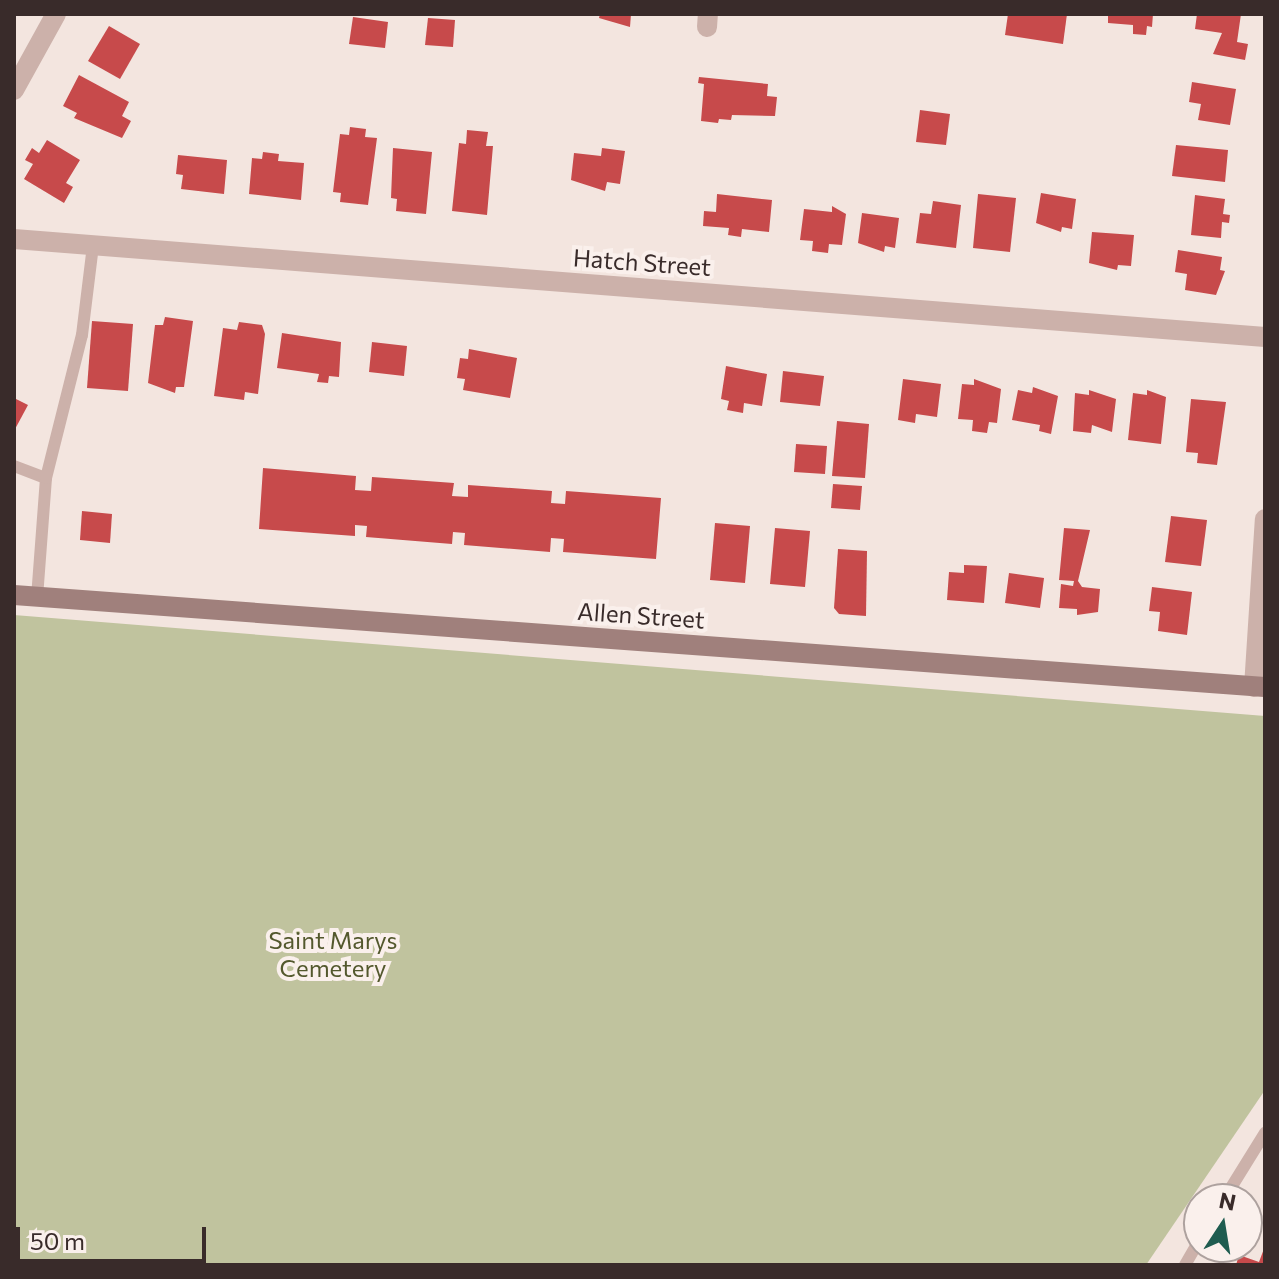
<!DOCTYPE html>
<html>
<head>
<meta charset="utf-8">
<style>
	body { margin:0 }
	#map { position:relative; width:1279px; height:1279px; overflow:hidden; background:#f3e5df; font-family:Commissioner,sans-serif }
	div>[style] { position:absolute }
	[style*='--x'] { left:calc(var(--x)*1px); top:calc(var(--y)*1px); width:calc(var(--w)*1px); rotate:calc(var(--a)*1deg) }
	.green>* { inset:0; background:#c0c39e }
	.building>* { inset:0; background:#c74a4b }
	.service>* { height:12px; margin:-6px; padding:0 6px; transform-origin:6px; border-radius:6px; background:#ccb1aa }
	.minor>* { height:20px; margin:-10px; padding:0 10px; transform-origin:10px; border-radius:10px; background:#ccb1aa }
	.secondary>* { height:20px; margin:-10px; padding:0 10px; transform-origin:10px; border-radius:10px; background:#a0807c }
	span { translate:-50% -50%; white-space:nowrap; text-align:center; line-height:1.15; -webkit-text-stroke:8px #faf0ec; paint-order:stroke }
	.street-label { font-size:24px; color:#392b2a }
	.park-label { font-size:24px; color:#53582d }
	.frame { position:absolute; inset:0; border:16px solid #392b2a; pointer-events:none }
	.north { position:absolute; left:1183px; top:1183px; width:80px; height:80px; box-sizing:border-box; background:#faf0ec; border:2px solid #ada19e; border-radius:50%; rotate:12deg; font-size:22px; font-weight:700; line-height:32px; text-align:center; color:#392b2a }
	.north::after { content:''; display:block; margin:auto; width:28px; height:36px; background:#1f5c50; clip-path:polygon(50% 0,100% 100%,50% 72%,0 100%) }
	.scale { position:absolute; left:16px; top:1227px; width:190px; height:36px; box-sizing:border-box; border:4px solid #392b2a; border-top:0; padding-left:10px; font-size:24px; line-height:28px; white-space:nowrap; color:#392b2a; -webkit-text-stroke:6px #faf0ec; paint-order:stroke }
</style>
</head>
<body>
<div id="map">
	<div class="green">
		<div style="clip-path:polygon(14px 615px,1265px 716px,1265px 1090px,1146px 1265px,14px 1265px)"></div>
	</div>
	<div class="building">
		<div style="clip-path:polygon(600px 14px,631px 14px,630px 27px,599px 18px)"></div>
		<div style="clip-path:polygon(1008px 14px,1067px 14px,1063px 44px,1005px 35px)"></div>
		<div style="clip-path:polygon(1108px 14px,1153px 14px,1152px 27px,1147px 26px,1146px 35px,1133px 34px,1133px 25px,1108px 23px)"></div>
		<div style="clip-path:polygon(1197px 14px,1241px 14px,1237px 42px,1248px 44px,1245px 60px,1213px 54px,1222px 33px,1195px 29px)"></div>
		<div style="clip-path:polygon(353px 17px,388px 22px,385px 48px,349px 44px)"></div>
		<div style="clip-path:polygon(428px 18px,455px 20px,453px 47px,425px 45px)"></div>
		<div style="clip-path:polygon(109px 26px,140px 44px,120px 79px,88px 61px)"></div>
		<div style="clip-path:polygon(79px 75px,129px 102px,122px 116px,131px 121px,122px 138px,74px 118px,77px 113px,63px 106px)"></div>
		<div style="clip-path:polygon(699px 77px,768px 84px,767px 96px,777px 97px,775px 116px,732px 115px,731px 120px,719px 119px,718px 123px,701px 121px,704px 84px,698px 83px)"></div>
		<div style="clip-path:polygon(1192px 82px,1236px 89px,1230px 125px,1198px 120px,1201px 104px,1189px 102px)"></div>
		<div style="clip-path:polygon(920px 110px,950px 114px,946px 145px,916px 142px)"></div>
		<div style="clip-path:polygon(350px 127px,366px 129px,365px 137px,377px 138px,368px 205px,340px 202px,341px 193px,333px 192px,340px 134px,349px 135px)"></div>
		<div style="clip-path:polygon(467px 130px,488px 132px,486px 146px,493px 146px,487px 215px,452px 211px,459px 143px,466px 144px)"></div>
		<div style="clip-path:polygon(47px 140px,80px 160px,66px 183px,73px 187px,64px 203px,24px 179px,33px 164px,25px 160px,32px 148px,39px 153px)"></div>
		<div style="clip-path:polygon(1176px 145px,1228px 150px,1225px 182px,1172px 176px)"></div>
		<div style="clip-path:polygon(393px 148px,432px 152px,426px 214px,396px 211px,397px 199px,391px 198px)"></div>
		<div style="clip-path:polygon(602px 148px,625px 151px,620px 184px,607px 182px,605px 191px,571px 180px,574px 153px,601px 156px)"></div>
		<div style="clip-path:polygon(263px 152px,279px 154px,278px 161px,304px 163px,301px 200px,249px 194px,252px 158px,262px 159px)"></div>
		<div style="clip-path:polygon(178px 155px,227px 160px,224px 194px,181px 189px,183px 175px,176px 174px)"></div>
		<div style="clip-path:polygon(1041px 193px,1076px 199px,1072px 229px,1062px 227px,1061px 232px,1036px 223px)"></div>
		<div style="clip-path:polygon(717px 194px,772px 200px,769px 232px,742px 229px,741px 237px,728px 235px,729px 228px,703px 226px,704px 211px,716px 212px)"></div>
		<div style="clip-path:polygon(978px 194px,1016px 198px,1010px 252px,973px 248px)"></div>
		<div style="clip-path:polygon(1195px 195px,1225px 199px,1223px 214px,1230px 215px,1229px 223px,1222px 222px,1221px 238px,1191px 235px)"></div>
		<div style="clip-path:polygon(933px 201px,961px 205px,956px 248px,916px 243px,920px 213px,931px 214px)"></div>
		<div style="clip-path:polygon(832px 206px,846px 214px,842px 245px,829px 244px,828px 253px,812px 251px,813px 241px,800px 240px,804px 209px,832px 212px)"></div>
		<div style="clip-path:polygon(862px 213px,899px 218px,895px 248px,885px 246px,884px 252px,858px 243px)"></div>
		<div style="clip-path:polygon(1092px 232px,1134px 235px,1131px 266px,1118px 265px,1117px 270px,1089px 263px)"></div>
		<div style="clip-path:polygon(1178px 250px,1222px 257px,1220px 270px,1225px 271px,1216px 295px,1185px 290px,1187px 274px,1175px 272px)"></div>
		<div style="clip-path:polygon(165px 317px,193px 321px,184px 387px,176px 387px,175px 393px,148px 383px,155px 325px,163px 325px)"></div>
		<div style="clip-path:polygon(92px 321px,133px 324px,128px 391px,87px 388px)"></div>
		<div style="clip-path:polygon(239px 322px,262px 325px,265px 334px,258px 394px,245px 392px,244px 400px,214px 396px,223px 328px,237px 330px)"></div>
		<div style="clip-path:polygon(282px 333px,341px 342px,339px 377px,329px 376px,328px 383px,317px 382px,319px 374px,277px 368px)"></div>
		<div style="clip-path:polygon(372px 342px,407px 346px,404px 376px,369px 372px)"></div>
		<div style="clip-path:polygon(469px 349px,517px 358px,510px 398px,463px 390px,465px 379px,457px 378px,460px 358px,468px 359px)"></div>
		<div style="clip-path:polygon(726px 366px,767px 374px,762px 406px,744px 403px,743px 413px,727px 410px,729px 401px,721px 399px)"></div>
		<div style="clip-path:polygon(783px 371px,824px 376px,820px 406px,780px 402px)"></div>
		<div style="clip-path:polygon(903px 379px,941px 384px,937px 417px,916px 414px,915px 423px,898px 420px)"></div>
		<div style="clip-path:polygon(974px 379px,1001px 389px,997px 423px,989px 422px,987px 433px,972px 431px,973px 420px,958px 419px,962px 384px,974px 385px)"></div>
		<div style="clip-path:polygon(1033px 387px,1058px 396px,1051px 434px,1039px 431px,1040px 425px,1012px 420px,1018px 390px,1032px 393px)"></div>
		<div style="clip-path:polygon(1089px 390px,1116px 399px,1112px 432px,1092px 425px,1091px 433px,1073px 431px,1075px 393px,1089px 395px)"></div>
		<div style="clip-path:polygon(1147px 390px,1166px 397px,1161px 444px,1128px 440px,1133px 393px,1147px 395px)"></div>
		<div style="clip-path:polygon(14px 398px,28px 405px,14px 431px)"></div>
		<div style="clip-path:polygon(1191px 399px,1226px 402px,1217px 465px,1197px 463px,1198px 453px,1186px 452px)"></div>
		<div style="clip-path:polygon(837px 421px,869px 424px,865px 478px,832px 476px)"></div>
		<div style="clip-path:polygon(796px 444px,827px 446px,825px 474px,794px 472px)"></div>
		<div style="clip-path:polygon(263px 468px,356px 476px,355px 490px,371px 491px,372px 477px,454px 483px,452px 496px,468px 497px,468px 485px,552px 491px,551px 503px,565px 504px,566px 491px,661px 498px,656px 559px,563px 552px,564px 539px,551px 538px,550px 552px,464px 545px,465px 533px,453px 532px,452px 544px,366px 537px,367px 526px,355px 525px,355px 536px,259px 529px)"></div>
		<div style="clip-path:polygon(833px 484px,862px 486px,860px 510px,831px 508px)"></div>
		<div style="clip-path:polygon(82px 511px,112px 514px,110px 543px,80px 540px)"></div>
		<div style="clip-path:polygon(1171px 516px,1207px 520px,1201px 566px,1165px 562px)"></div>
		<div style="clip-path:polygon(715px 523px,750px 526px,745px 583px,710px 580px)"></div>
		<div style="clip-path:polygon(775px 528px,810px 531px,805px 587px,770px 584px)"></div>
		<div style="clip-path:polygon(1064px 528px,1090px 530px,1078px 581px,1082px 587px,1100px 589px,1098px 612px,1077px 615px,1077px 609px,1059px 608px,1061px 584px,1073px 586px,1074px 581px,1059px 580px)"></div>
		<div style="clip-path:polygon(838px 549px,867px 551px,866px 616px,839px 614px,834px 608px)"></div>
		<div style="clip-path:polygon(964px 565px,987px 566px,984px 603px,947px 600px,949px 572px,964px 573px)"></div>
		<div style="clip-path:polygon(1009px 573px,1044px 578px,1040px 608px,1005px 603px)"></div>
		<div style="clip-path:polygon(1152px 587px,1192px 592px,1187px 635px,1158px 631px,1160px 612px,1149px 611px)"></div>
		<div style="clip-path:polygon(1265px 1246px,1265px 1265px,1236px 1265px,1239px 1255px,1259px 1262px)"></div>
	</div>
	<div class="service">
		<div style="--x:14;--y:466;--w:34;--a:21"></div>
		<div style="--x:46;--y:478;--w:119;--a:94.3"></div>
		<div style="--x:46;--y:478;--w:147;--a:-75.9"></div>
		<div style="--x:82;--y:335;--w:91;--a:-83"></div>
		<div style="--x:1224;--y:1199;--w:78;--a:-58.2"></div>
		<div style="--x:1185;--y:1265;--w:28;--a:-60"></div>
	</div>
	<div class="minor">
		<div style="--x:707;--y:27;--w:13;--a:-86"></div>
		<div style="--x:14;--y:90;--w:87;--a:-61.1"></div>
		<div style="--x:14;--y:239;--w:1255;--a:4.48"></div>
		<div style="--x:1254;--y:687;--w:168;--a:-86.3"></div>
	</div>
	<div class="secondary">
		<div style="--x:14;--y:595;--w:1254;--a:4.21"></div>
	</div>
	<div class="street-label">
		<span style="left:642px;top:262px;rotate:4deg">Hatch Street</span>
		<span style="left:641px;top:615px;rotate:4deg">Allen Street</span>
	</div>
	<div class="park-label">
		<span style="left:333px;top:954px">Saint Marys<br>Cemetery</span>
	</div>
	<div class="frame"></div>
	<div class="north">N</div>
	<div class="scale">50 m</div>
</div>
</body>
</html>
